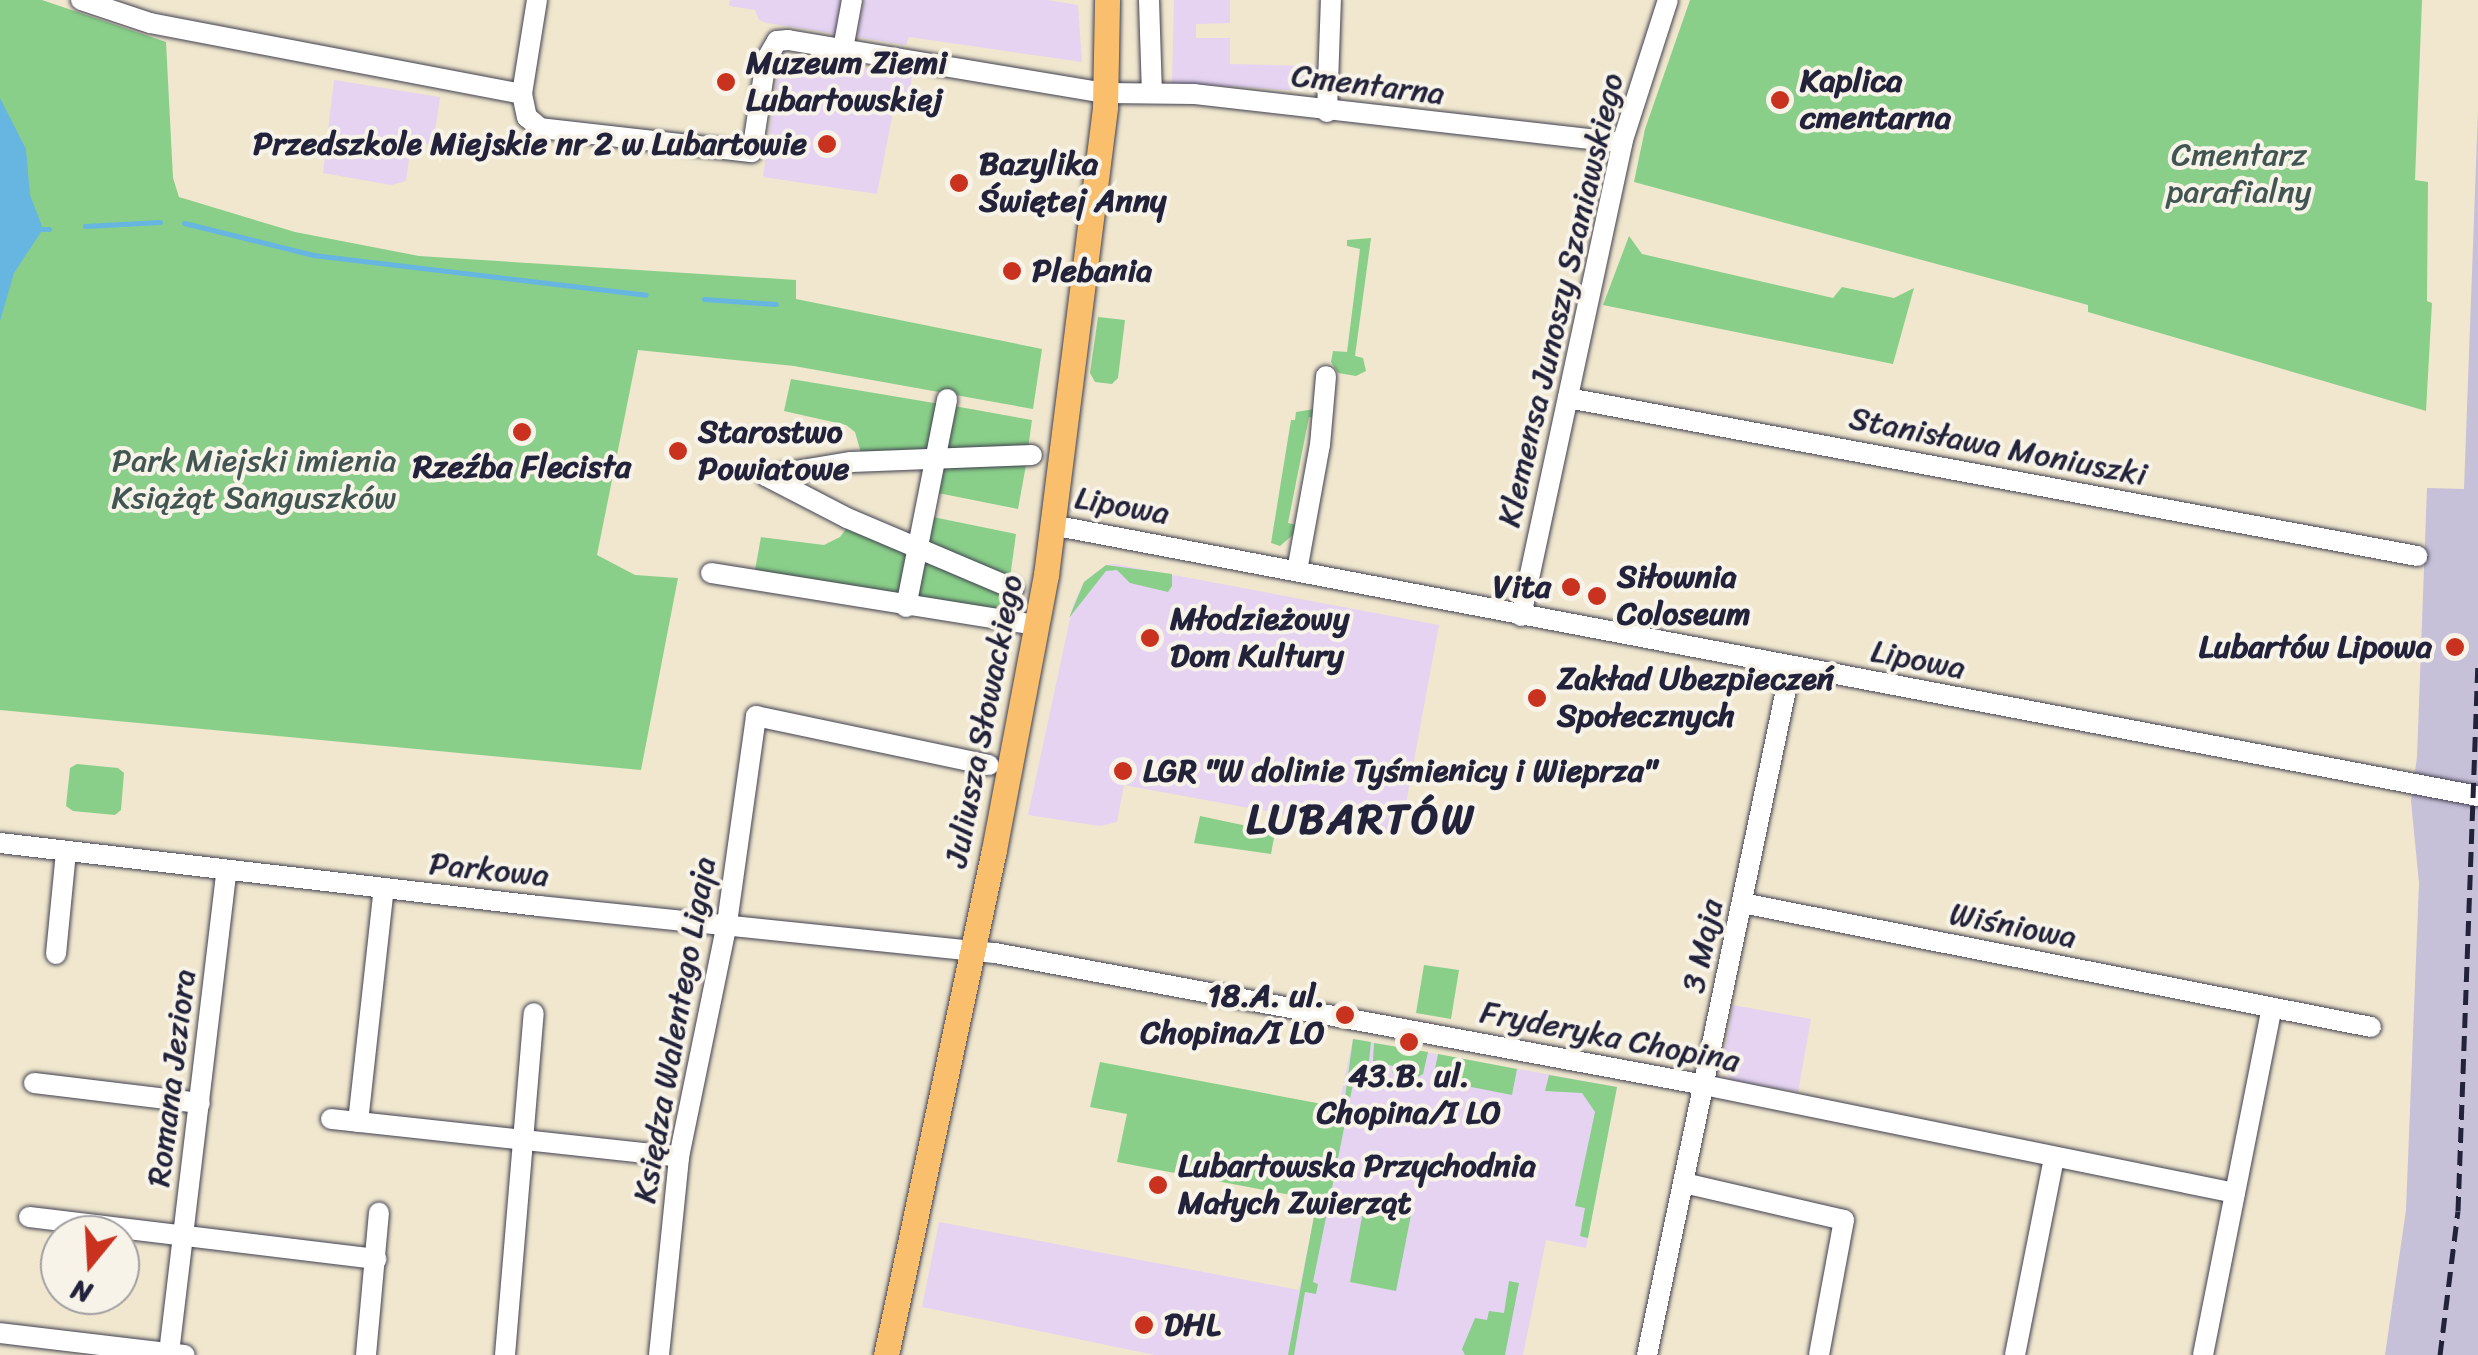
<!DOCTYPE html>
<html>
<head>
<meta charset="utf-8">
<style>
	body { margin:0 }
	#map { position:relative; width:2478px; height:1355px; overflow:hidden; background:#f0e7ce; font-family:Sriracha,sans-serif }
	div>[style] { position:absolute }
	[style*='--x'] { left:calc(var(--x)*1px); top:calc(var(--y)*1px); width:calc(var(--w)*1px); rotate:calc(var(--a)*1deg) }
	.built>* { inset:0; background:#e5d3f1 }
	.industrial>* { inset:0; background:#c7c0d9 }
	.green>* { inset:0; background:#89cf89 }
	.water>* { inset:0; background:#67b5e1 }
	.stream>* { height:5px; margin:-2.5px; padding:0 2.5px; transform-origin:2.5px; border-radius:2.5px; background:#67b5e1 }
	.roads { filter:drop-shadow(0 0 2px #414051) drop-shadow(0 0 2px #414051) }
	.minor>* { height:20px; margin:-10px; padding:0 10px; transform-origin:10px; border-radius:10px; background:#fff }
	.major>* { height:25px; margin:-12.5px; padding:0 12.5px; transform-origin:12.5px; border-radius:12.5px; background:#f9bf6d }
	.rail>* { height:5px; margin-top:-2.5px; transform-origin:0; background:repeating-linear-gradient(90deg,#22223b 0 15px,transparent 0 23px) }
	.dots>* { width:28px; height:28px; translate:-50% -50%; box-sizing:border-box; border:5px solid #f7f3e8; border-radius:50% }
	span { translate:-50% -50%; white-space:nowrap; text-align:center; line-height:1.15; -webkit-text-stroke:8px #f7f3e8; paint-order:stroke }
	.poi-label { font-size:32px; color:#22223b; font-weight:700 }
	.left { translate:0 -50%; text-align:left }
	.right { translate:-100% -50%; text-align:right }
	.street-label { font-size:32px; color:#22223b }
	.park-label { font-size:32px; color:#415652 }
	.district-label { font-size:42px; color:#22223b; font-weight:700; letter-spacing:2.5px }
	.north { position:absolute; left:40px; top:1215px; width:100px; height:100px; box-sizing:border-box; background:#f7f3e8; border:2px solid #a29fa3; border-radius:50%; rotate:198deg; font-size:28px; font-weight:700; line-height:40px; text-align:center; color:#22223b }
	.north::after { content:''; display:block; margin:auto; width:35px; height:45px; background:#c8321e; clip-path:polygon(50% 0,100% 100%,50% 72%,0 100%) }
</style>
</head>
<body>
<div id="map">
	<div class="built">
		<div style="clip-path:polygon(730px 0,842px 0,837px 34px,767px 23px,759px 20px,755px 10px,729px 6px)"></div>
		<div style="clip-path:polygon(864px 0,1047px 0,1078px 5px,1082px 62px,909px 37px,906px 45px,857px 37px)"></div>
		<div style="clip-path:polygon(1174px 0,1230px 0,1230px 23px,1196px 24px,1196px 38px,1230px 38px,1230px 64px,1318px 66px,1316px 87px,1287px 90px,1172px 83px)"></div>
		<div style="clip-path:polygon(786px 54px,912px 76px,908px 105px,893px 112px,877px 194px,763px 177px,780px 58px)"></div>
		<div style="clip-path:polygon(334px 80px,440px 97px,433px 145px,411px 143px,406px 181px,391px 185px,323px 173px)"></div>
		<div style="clip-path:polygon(1115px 564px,1439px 625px,1400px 836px,1124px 785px,1117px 822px,1100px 826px,1028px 815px,1073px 605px,1084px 582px,1106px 565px)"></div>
		<div style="clip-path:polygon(1733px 1005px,1811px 1019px,1798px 1092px,1732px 1080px,1722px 1068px)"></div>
		<div style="clip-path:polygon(1353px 1039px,1617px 1087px,1586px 1248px,1546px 1240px,1523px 1355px,1155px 1355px,922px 1307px,939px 1222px,1299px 1290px)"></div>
	</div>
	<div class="industrial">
		<div style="clip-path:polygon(2478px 110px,2478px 1355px,2385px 1355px,2406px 1210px,2419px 883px,2411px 801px,2417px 757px,2427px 488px,2464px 489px)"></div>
	</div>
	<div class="green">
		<div style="clip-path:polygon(0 0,42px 0,166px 42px,173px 178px,179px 197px,295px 232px,419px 256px,796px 280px,796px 299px,1042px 349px,1033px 409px,794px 366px,638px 350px,597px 555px,635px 575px,678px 578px,641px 770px,0 710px)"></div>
		<div style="clip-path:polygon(1690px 0,2422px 0,2415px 180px,2428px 182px,2427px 301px,2432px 303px,2426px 411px,2088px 312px,2088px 305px,1634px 182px,1645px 129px)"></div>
		<div style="clip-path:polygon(1629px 236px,1642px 254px,1833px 298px,1842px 287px,1894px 298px,1914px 288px,1893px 364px,1603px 305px)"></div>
		<div style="clip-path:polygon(1371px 238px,1355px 356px,1363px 358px,1366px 371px,1356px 376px,1338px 373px,1331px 362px,1333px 351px,1347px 352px,1360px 249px,1347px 246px,1347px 240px)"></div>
		<div style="clip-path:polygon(1098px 317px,1125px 320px,1118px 378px,1112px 384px,1095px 382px,1090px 373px)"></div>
		<div style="clip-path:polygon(791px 379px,940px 404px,930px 452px,861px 453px,855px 432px,846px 425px,784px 411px)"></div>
		<div style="clip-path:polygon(954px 406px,1032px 420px,1028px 449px,944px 451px)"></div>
		<div style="clip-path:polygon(1320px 408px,1319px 418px,1309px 417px,1288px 523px,1297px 525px,1296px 532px,1280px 546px,1271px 543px,1291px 420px,1295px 420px,1296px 412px)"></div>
		<div style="clip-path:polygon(943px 465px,1026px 465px,1018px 509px,938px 493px)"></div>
		<div style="clip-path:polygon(933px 517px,1016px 534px,1010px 578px,928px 543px)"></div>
		<div style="clip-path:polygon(848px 526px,910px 552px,902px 596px,755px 570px,761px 537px,824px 545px,840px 537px)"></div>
		<div style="clip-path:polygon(923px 559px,1010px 594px,1007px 613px,916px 599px)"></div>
		<div style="clip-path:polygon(1106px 565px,1172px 574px,1172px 586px,1168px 592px,1130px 583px,1117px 570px,1106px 571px,1069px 618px,1084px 582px)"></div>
		<div style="clip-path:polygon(77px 764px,118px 768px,124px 773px,121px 810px,115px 815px,73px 811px,66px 806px,70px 768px)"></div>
		<div style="clip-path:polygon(1200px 816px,1275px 832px,1271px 854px,1194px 843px)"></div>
		<div style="clip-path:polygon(1424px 965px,1459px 970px,1451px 1019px,1416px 1013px)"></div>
		<div style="clip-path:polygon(1353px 1039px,1371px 1042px,1369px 1061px,1356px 1069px,1313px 1282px,1318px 1284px,1316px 1294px,1305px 1292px,1294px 1355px,1288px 1355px,1317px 1200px,1117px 1162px,1127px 1114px,1090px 1107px,1100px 1062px,1338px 1107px,1345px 1097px)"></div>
		<div style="clip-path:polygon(1374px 1043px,1428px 1052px,1423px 1074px,1418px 1077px,1414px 1070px,1400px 1068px,1392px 1073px,1393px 1066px,1373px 1061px)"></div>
		<div style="clip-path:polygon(1438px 1054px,1517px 1069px,1512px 1095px,1461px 1085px,1458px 1079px,1442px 1075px,1433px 1079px)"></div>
		<div style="clip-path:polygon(1549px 1075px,1617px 1087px,1588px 1238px,1580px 1236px,1585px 1208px,1575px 1206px,1595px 1112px,1582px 1093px,1545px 1091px)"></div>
		<div style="clip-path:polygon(1364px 1206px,1411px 1215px,1396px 1291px,1350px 1282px)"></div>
		<div style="clip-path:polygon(1509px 1281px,1519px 1283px,1505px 1355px,1465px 1355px,1462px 1349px,1475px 1318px,1487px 1320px,1489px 1311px,1504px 1313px)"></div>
	</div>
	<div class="water">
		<div style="clip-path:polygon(0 98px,26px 149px,30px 195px,43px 229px,14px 273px,0 321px)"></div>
	</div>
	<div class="stream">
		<div style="--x:184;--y:223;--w:133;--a:13.9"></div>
		<div style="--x:313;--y:255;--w:335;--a:6.8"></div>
		<div style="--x:85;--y:226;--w:75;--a:-3.1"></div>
		<div style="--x:43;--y:229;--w:6;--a:0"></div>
		<div style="--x:704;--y:299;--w:72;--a:4"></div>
	</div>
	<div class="roads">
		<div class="minor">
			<div style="--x:81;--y:0;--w:73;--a:18.4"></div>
			<div style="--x:150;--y:23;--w:379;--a:10.8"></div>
			<div style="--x:537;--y:0;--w:95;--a:99.1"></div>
			<div style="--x:522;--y:94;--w:24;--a:78"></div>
			<div style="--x:527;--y:117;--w:17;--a:40"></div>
			<div style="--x:540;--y:128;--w:213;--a:6.5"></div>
			<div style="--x:752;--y:152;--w:93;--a:-81.3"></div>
			<div style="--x:766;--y:60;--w:22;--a:-60"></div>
			<div style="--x:777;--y:41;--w:11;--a:-5"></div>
			<div style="--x:788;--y:40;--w:322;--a:9.5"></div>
			<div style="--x:1106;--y:93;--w:88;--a:0.7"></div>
			<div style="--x:1194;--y:94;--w:431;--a:6.5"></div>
			<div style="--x:1149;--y:0;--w:93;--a:88.2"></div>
			<div style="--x:843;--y:49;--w:50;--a:-79.6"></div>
			<div style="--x:1327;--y:112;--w:112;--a:-88"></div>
			<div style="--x:1568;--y:398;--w:864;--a:10.54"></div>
			<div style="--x:766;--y:476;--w:91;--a:27.4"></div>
			<div style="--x:847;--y:518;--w:181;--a:23"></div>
			<div style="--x:766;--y:476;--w:86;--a:-9.4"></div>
			<div style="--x:851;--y:462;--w:181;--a:-2.2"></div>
			<div style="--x:1052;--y:525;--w:1452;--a:10.76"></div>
			<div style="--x:1297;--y:571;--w:128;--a:-79.7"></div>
			<div style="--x:1320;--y:445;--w:69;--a:-85"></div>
			<div style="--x:711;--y:573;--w:329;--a:9.1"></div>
			<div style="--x:906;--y:607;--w:212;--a:-78.8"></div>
			<div style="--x:1521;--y:616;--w:484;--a:-77.9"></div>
			<div style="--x:1622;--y:143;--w:150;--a:-72.2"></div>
			<div style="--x:0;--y:843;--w:543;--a:6.67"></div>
			<div style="--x:539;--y:906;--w:458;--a:5.9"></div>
			<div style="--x:995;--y:953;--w:711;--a:10.54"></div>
			<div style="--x:1694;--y:1083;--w:552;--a:11.49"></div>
			<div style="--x:1742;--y:903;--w:641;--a:11.15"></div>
			<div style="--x:56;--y:954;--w:102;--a:-84.4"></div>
			<div style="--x:34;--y:1083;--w:167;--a:6.9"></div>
			<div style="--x:331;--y:1119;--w:350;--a:6.2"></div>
			<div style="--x:358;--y:1122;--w:235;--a:-83.7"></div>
			<div style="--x:1684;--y:1183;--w:164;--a:13"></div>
			<div style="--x:1844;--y:1220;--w:137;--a:100.5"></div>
			<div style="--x:29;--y:1217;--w:350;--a:6.9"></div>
			<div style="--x:0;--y:1333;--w:186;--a:6.8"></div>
			<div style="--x:169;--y:1353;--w:486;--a:-83.2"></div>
			<div style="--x:366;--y:1355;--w:143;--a:-84.8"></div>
			<div style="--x:505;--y:1355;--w:343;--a:-85.2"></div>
			<div style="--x:659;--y:1355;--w:199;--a:-84.2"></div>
			<div style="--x:679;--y:1157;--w:239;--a:-78.4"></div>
			<div style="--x:727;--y:923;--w:209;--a:-82"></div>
			<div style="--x:756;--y:716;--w:238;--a:11.9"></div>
			<div style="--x:1647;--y:1355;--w:704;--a:-78.2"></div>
			<div style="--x:2015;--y:1355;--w:201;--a:-78.8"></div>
			<div style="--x:2203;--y:1355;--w:354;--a:-78.8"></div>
		</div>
		<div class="major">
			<div style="--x:886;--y:1355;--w:516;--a:-77.93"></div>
			<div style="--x:994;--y:850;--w:280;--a:-79.3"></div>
			<div style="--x:1046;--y:575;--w:472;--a:-82.8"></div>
			<div style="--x:1105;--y:107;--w:107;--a:-88.9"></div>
		</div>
	</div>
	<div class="rail">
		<div style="--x:2440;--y:1355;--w:145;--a:-82.9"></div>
		<div style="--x:2458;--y:1211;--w:551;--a:-87.92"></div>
	</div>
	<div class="dots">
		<div style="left:726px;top:82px;background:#c8321e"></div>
		<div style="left:1780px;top:100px;background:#c8321e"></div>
		<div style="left:827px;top:144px;background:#c8321e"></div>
		<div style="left:959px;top:183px;background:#c8321e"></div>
		<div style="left:1012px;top:271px;background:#c8321e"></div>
		<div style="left:522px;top:432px;background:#c8321e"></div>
		<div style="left:678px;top:451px;background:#c8321e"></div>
		<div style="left:1571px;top:587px;background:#c8321e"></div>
		<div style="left:1597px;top:596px;background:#c8321e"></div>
		<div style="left:1150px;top:638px;background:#c8321e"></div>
		<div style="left:2455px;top:647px;background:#c8321e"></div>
		<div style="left:1537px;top:698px;background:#c8321e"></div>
		<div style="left:1123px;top:771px;background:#c8321e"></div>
		<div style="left:1345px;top:1015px;background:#c8321e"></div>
		<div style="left:1409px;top:1042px;background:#c8321e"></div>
		<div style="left:1158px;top:1185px;background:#c8321e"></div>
		<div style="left:1144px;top:1325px;background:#c8321e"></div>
	</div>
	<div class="poi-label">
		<span class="left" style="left:746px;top:82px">Muzeum Ziemi<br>Lubartowskiej</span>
		<span class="left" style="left:1800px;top:100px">Kaplica<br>cmentarna</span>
		<span class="right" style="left:807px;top:144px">Przedszkole Miejskie nr 2 w Lubartowie</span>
		<span class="left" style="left:979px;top:183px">Bazylika<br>Świętej Anny</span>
		<span class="left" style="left:1032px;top:271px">Plebania</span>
		<span class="left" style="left:698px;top:451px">Starostwo<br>Powiatowe</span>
		<span style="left:522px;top:467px">Rzeźba Flecista</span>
		<span class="left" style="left:1617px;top:596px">Siłownia<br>Coloseum</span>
		<span class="right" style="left:1551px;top:587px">Vita</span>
		<span class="left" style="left:1170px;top:638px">Młodzieżowy<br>Dom Kultury</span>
		<span class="right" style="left:2432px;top:647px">Lubartów Lipowa</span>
		<span class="left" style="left:1557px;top:698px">Zakład Ubezpieczeń<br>Społecznych</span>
		<span class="left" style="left:1143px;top:771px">LGR "W dolinie Tyśmienicy i Wieprza"</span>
		<span class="right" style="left:1325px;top:1015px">18.A. ul.<br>Chopina/I LO</span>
		<span style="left:1409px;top:1095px">43.B. ul.<br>Chopina/I LO</span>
		<span class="left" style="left:1178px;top:1185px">Lubartowska Przychodnia<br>Małych Zwierząt</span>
		<span class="left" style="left:1164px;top:1325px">DHL</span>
	</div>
	<div class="street-label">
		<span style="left:1368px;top:85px;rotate:7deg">Cmentarna</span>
		<span style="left:1561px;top:300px;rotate:-77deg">Klemensa Junoszy Szaniawskiego</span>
		<span style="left:1998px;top:447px;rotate:11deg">Stanisława Moniuszki</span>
		<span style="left:1122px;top:506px;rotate:10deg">Lipowa</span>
		<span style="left:1918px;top:660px;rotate:11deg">Lipowa</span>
		<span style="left:984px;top:721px;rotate:-79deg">Juliusza Słowackiego</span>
		<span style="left:489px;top:870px;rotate:6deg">Parkowa</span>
		<span style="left:2013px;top:926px;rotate:11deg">Wiśniowa</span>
		<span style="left:1703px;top:946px;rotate:-78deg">3 Maja</span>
		<span style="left:675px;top:1030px;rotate:-80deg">Księdza Walentego Ligaja</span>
		<span style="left:1610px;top:1037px;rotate:11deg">Fryderyka Chopina</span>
		<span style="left:172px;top:1078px;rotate:-83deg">Romana Jeziora</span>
	</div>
	<div class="park-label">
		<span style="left:2239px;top:174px">Cmentarz<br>parafialny</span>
		<span style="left:254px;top:480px">Park Miejski imienia<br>Książąt Sanguszków</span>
	</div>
	<div class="district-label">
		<span style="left:1361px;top:819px">LUBARTÓW</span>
	</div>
	<div class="north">N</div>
</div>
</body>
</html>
